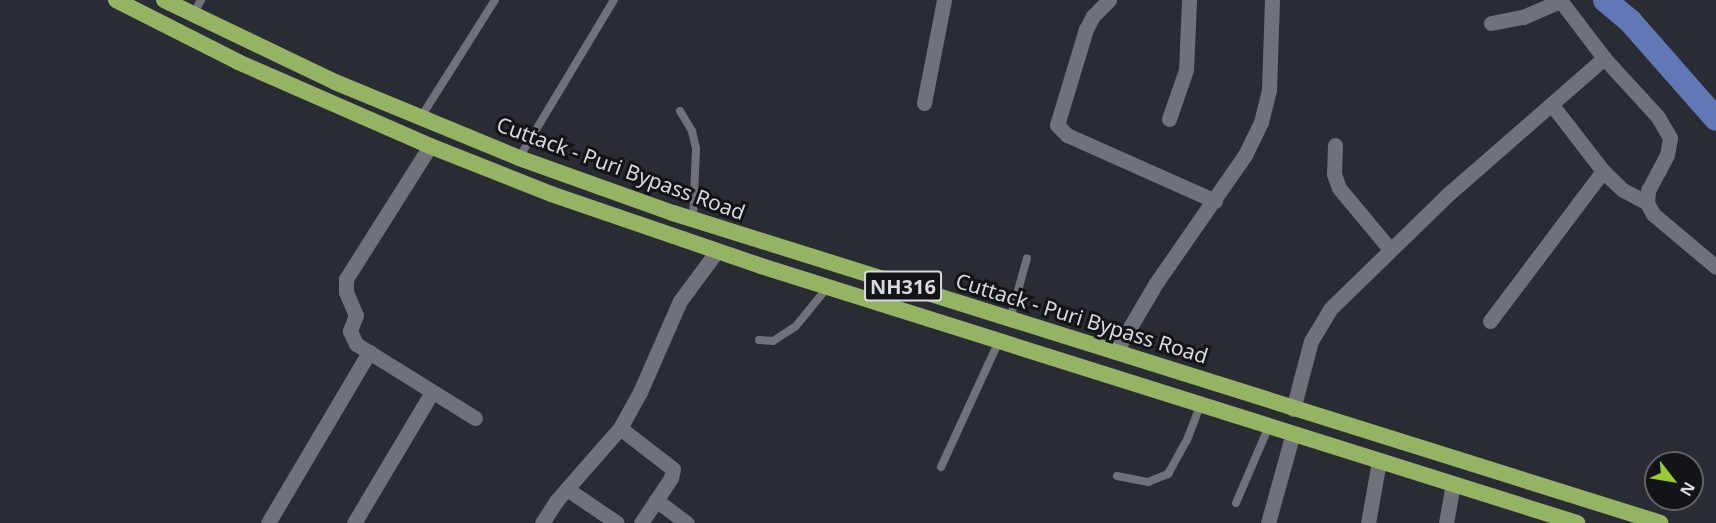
<!DOCTYPE html>
<html>
<head>
<meta charset="utf-8">
<style>
	body { margin:0 }
	#map { position:relative; width:1716px; height:523px; overflow:hidden; background:#292c32; font-family:"Noto Sans",sans-serif }
	div>[style] { position:absolute }
	[style*='--x'] { left:calc(var(--x)*1px); top:calc(var(--y)*1px); width:calc(var(--w)*1px); rotate:calc(var(--a)*1deg) }
	.river>* { height:24px; margin:-12px; padding:0 12px; transform-origin:12px; border-radius:12px; background:#6278b6 }
	.service>* { height:8px; margin:-4px; padding:0 4px; transform-origin:4px; border-radius:4px; background:#6f727a }
	.minor>* { height:15px; margin:-7.5px; padding:0 7.5px; transform-origin:7.5px; border-radius:7.5px; background:#6f727a }
	.trunk>* { height:16px; margin:-8px; padding:0 8px; transform-origin:8px; border-radius:8px; background:#94b464 }
	span { translate:-50% -50%; white-space:nowrap; text-align:center; line-height:1.15; -webkit-text-stroke:6px #131417; paint-order:stroke }
	.shield-label span { padding:2px 4px; background:#131417; border:2px solid; border-radius:4px; -webkit-text-stroke-width:0 }
	.shield-label { font-size:20px; color:#d7d9dd; font-weight:700 }
	.street-label { font-size:21px; color:#d7d9dd }
	.north { position:absolute; left:1644px; top:451px; width:60px; height:60px; box-sizing:border-box; background:#131417; border:2px solid #616366; border-radius:50%; rotate:121deg; font-size:16px; font-weight:700; line-height:24px; text-align:center; color:#d7d9dd }
	.north::after { content:''; display:block; margin:auto; width:21px; height:27px; background:#9acb35; clip-path:polygon(50% 0,100% 100%,50% 72%,0 100%) }
</style>
</head>
<body>
<div id="map">
	<div class="river">
		<div style="--x:1605;--y:0;--w:33;--a:40"></div>
		<div style="--x:1630;--y:21;--w:130;--a:48.7"></div>
	</div>
	<div class="service">
		<div style="--x:193;--y:14;--w:16;--a:-60"></div>
		<div style="--x:680;--y:111;--w:23;--a:59"></div>
		<div style="--x:692;--y:131;--w:18;--a:77"></div>
		<div style="--x:696;--y:149;--w:71;--a:92.4"></div>
		<div style="--x:421;--y:117;--w:138;--a:-57.7"></div>
		<div style="--x:519;--y:158;--w:184;--a:-59"></div>
		<div style="--x:1010;--y:319;--w:63;--a:-74.4"></div>
		<div style="--x:759;--y:340;--w:14;--a:4"></div>
		<div style="--x:773;--y:341;--w:27;--a:-33"></div>
		<div style="--x:796;--y:326;--w:49;--a:-50.8"></div>
		<div style="--x:941;--y:467;--w:139;--a:-65.3"></div>
		<div style="--x:1117;--y:476;--w:32;--a:11"></div>
		<div style="--x:1148;--y:482;--w:22;--a:-22"></div>
		<div style="--x:1168;--y:474;--w:39;--a:-61"></div>
		<div style="--x:1187;--y:440;--w:39;--a:-69"></div>
		<div style="--x:1236;--y:503;--w:84;--a:-66.8"></div>
	</div>
	<div class="minor">
		<div style="--x:1109;--y:0;--w:23;--a:135"></div>
		<div style="--x:1093;--y:16;--w:15;--a:118"></div>
		<div style="--x:1086;--y:29;--w:100;--a:106.8"></div>
		<div style="--x:1057;--y:125;--w:14;--a:45"></div>
		<div style="--x:1067;--y:135;--w:162;--a:24"></div>
		<div style="--x:1560;--y:0;--w:73;--a:52.8"></div>
		<div style="--x:1604;--y:58;--w:80;--a:47.5"></div>
		<div style="--x:1658;--y:117;--w:24;--a:60"></div>
		<div style="--x:1670;--y:138;--w:17;--a:100"></div>
		<div style="--x:1667;--y:155;--w:40;--a:118"></div>
		<div style="--x:1648;--y:190;--w:13;--a:94"></div>
		<div style="--x:1647;--y:203;--w:13;--a:61"></div>
		<div style="--x:1653;--y:214;--w:82;--a:40.1"></div>
		<div style="--x:1491;--y:23;--w:33;--a:-11"></div>
		<div style="--x:1523;--y:17;--w:40;--a:-23.4"></div>
		<div style="--x:924;--y:103;--w:105;--a:-79"></div>
		<div style="--x:1552;--y:105;--w:83;--a:52.3"></div>
		<div style="--x:1603;--y:171;--w:28;--a:44"></div>
		<div style="--x:1623;--y:190;--w:27;--a:28"></div>
		<div style="--x:1169;--y:119;--w:52;--a:-70.9"></div>
		<div style="--x:1186;--y:70;--w:70;--a:-87.5"></div>
		<div style="--x:1335;--y:145;--w:29;--a:92"></div>
		<div style="--x:1334;--y:174;--w:15;--a:70"></div>
		<div style="--x:1339;--y:188;--w:78;--a:50.2"></div>
		<div style="--x:430;--y:146;--w:157;--a:122.3"></div>
		<div style="--x:346;--y:279;--w:13;--a:90"></div>
		<div style="--x:346;--y:292;--w:25;--a:67"></div>
		<div style="--x:356;--y:315;--w:17;--a:111"></div>
		<div style="--x:350;--y:331;--w:14;--a:65"></div>
		<div style="--x:356;--y:344;--w:140;--a:31.9"></div>
		<div style="--x:1490;--y:321;--w:188;--a:-53"></div>
		<div style="--x:1116;--y:351;--w:79;--a:-59.5"></div>
		<div style="--x:1156;--y:283;--w:156;--a:-55.2"></div>
		<div style="--x:1245;--y:155;--w:37;--a:-64"></div>
		<div style="--x:1261;--y:122;--w:33;--a:-76"></div>
		<div style="--x:1269;--y:90;--w:90;--a:-88.1"></div>
		<div style="--x:1293;--y:409;--w:70;--a:-75.2"></div>
		<div style="--x:1311;--y:341;--w:37;--a:-59"></div>
		<div style="--x:1330;--y:309;--w:162;--a:-44.2"></div>
		<div style="--x:1446;--y:196;--w:210;--a:-41.1"></div>
		<div style="--x:620;--y:428;--w:67;--a:37.7"></div>
		<div style="--x:673;--y:469;--w:9;--a:103"></div>
		<div style="--x:671;--y:478;--w:54;--a:123.7"></div>
		<div style="--x:567;--y:489;--w:60;--a:34.2"></div>
		<div style="--x:656;--y:500;--w:39;--a:37"></div>
		<div style="--x:268;--y:523;--w:199;--a:-59.4"></div>
		<div style="--x:354;--y:523;--w:152;--a:-59.2"></div>
		<div style="--x:542;--y:523;--w:27;--a:-57"></div>
		<div style="--x:557;--y:500;--w:96;--a:-48.8"></div>
		<div style="--x:620;--y:428;--w:41;--a:-60.9"></div>
		<div style="--x:640;--y:392;--w:99;--a:-66.3"></div>
		<div style="--x:680;--y:301;--w:62;--a:-53.5"></div>
		<div style="--x:1268;--y:523;--w:93;--a:-74.5"></div>
		<div style="--x:1368;--y:523;--w:63;--a:-79.9"></div>
		<div style="--x:1446;--y:523;--w:40;--a:-80"></div>
	</div>
	<div class="trunk">
		<div style="--x:116;--y:0;--w:137;--a:26.9"></div>
		<div style="--x:238;--y:62;--w:210;--a:23.6"></div>
		<div style="--x:430;--y:146;--w:130;--a:21.6"></div>
		<div style="--x:551;--y:194;--w:222;--a:18.9"></div>
		<div style="--x:761;--y:266;--w:856;--a:17.48"></div>
		<div style="--x:164;--y:0;--w:190;--a:25.6"></div>
		<div style="--x:335;--y:82;--w:199;--a:22.4"></div>
		<div style="--x:519;--y:158;--w:164;--a:19.7"></div>
		<div style="--x:673;--y:213;--w:1035;--a:17.42"></div>
	</div>
	<div class="shield-label">
		<span style="left:903px;top:286px">NH316</span>
	</div>
	<div class="street-label">
		<span style="left:621px;top:168px;rotate:20deg">Cuttack - Puri Bypass Road</span>
		<span style="left:1082px;top:318px;rotate:17deg">Cuttack - Puri Bypass Road</span>
	</div>
	<div class="north">N</div>
</div>
</body>
</html>
